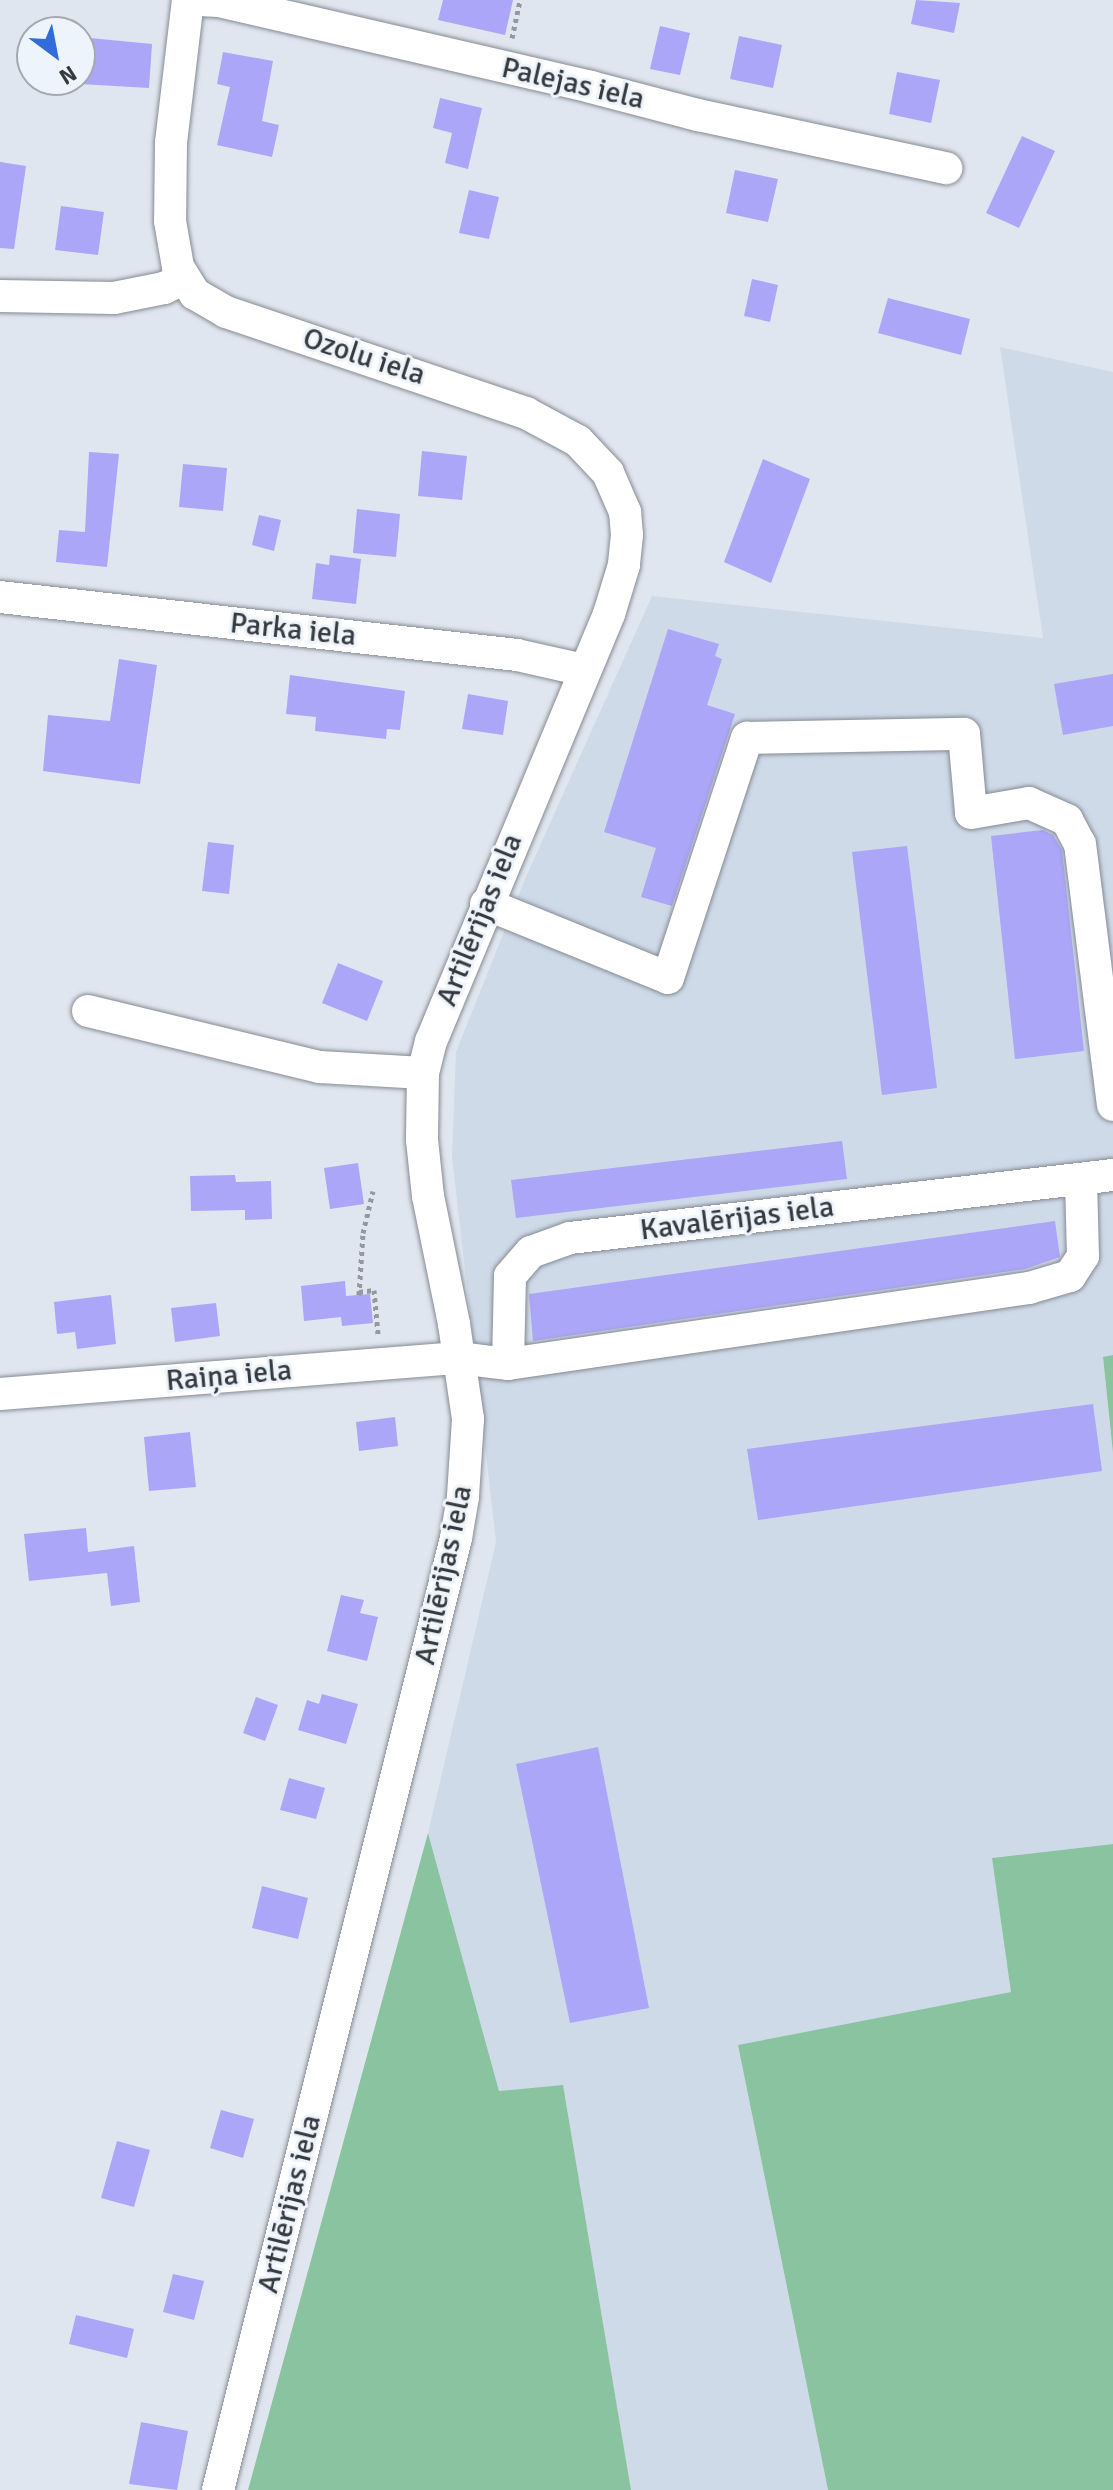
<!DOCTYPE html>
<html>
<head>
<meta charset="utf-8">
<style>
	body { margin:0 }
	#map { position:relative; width:1113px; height:2490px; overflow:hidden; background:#e0e6ef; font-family:Signika,sans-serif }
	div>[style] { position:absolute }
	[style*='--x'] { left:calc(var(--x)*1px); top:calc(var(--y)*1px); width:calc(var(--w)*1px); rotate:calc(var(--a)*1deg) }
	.built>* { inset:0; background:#cfdae8 }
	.green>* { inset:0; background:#8ac3a0 }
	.building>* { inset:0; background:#aba6f7 }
	.path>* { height:5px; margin-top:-2.5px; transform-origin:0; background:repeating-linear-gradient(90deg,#94989f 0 4px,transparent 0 8px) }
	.roads { filter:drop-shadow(0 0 2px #858b93) drop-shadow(0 0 2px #858b93) }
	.minor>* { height:32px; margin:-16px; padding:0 16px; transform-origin:16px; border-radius:16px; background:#fff }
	span { translate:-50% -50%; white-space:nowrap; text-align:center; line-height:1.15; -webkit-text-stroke:6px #edf4fc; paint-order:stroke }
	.street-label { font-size:30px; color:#373a3d }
	.north { position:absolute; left:16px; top:16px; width:80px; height:80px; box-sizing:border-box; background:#edf4fc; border:2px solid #a4aab0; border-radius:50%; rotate:148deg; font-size:22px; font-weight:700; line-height:32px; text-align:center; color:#373a3d }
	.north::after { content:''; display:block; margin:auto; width:28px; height:36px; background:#316cda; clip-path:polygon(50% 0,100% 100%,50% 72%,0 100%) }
</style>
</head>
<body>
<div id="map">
	<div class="built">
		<div style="clip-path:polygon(1000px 347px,1113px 372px,1113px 1355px,1103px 1358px,1113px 1453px,1113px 1844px,992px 1858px,1012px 1992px,738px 2045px,828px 2490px,631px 2490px,563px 2086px,499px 2091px,428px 1833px,496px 1542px,452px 1157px,456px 1052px,525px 879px,652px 596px,1043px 638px)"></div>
	</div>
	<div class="green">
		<div style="clip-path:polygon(1113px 1355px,1113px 1453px,1103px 1357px)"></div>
		<div style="clip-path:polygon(428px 1833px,499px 2091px,563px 2085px,631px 2490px,248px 2490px)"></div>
		<div style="clip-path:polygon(1113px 1844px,1113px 2490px,828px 2490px,738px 2045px,1011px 1992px,992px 1858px)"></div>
	</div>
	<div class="building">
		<div style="clip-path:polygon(443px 0,513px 0,505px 35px,438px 20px)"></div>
		<div style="clip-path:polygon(916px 0,960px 3px,954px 33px,911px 24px)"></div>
		<div style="clip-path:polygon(660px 26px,690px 33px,680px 75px,650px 69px)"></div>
		<div style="clip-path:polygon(739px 36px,782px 45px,773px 88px,730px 79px)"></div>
		<div style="clip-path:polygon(80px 37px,152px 44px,149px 88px,80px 84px)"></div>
		<div style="clip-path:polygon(223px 52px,273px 61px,262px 121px,279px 125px,272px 157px,217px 145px,230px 87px,217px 84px)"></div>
		<div style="clip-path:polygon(897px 72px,940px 80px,931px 123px,889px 114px)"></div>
		<div style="clip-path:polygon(440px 98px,482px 108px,468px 169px,445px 163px,452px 133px,433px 128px)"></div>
		<div style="clip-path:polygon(1022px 136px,1055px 151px,1019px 228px,986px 213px)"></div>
		<div style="clip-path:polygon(0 162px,26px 166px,14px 249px,0 248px)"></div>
		<div style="clip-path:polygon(735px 170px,778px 179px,768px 222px,726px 213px)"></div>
		<div style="clip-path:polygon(469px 190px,499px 197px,489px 239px,459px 233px)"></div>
		<div style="clip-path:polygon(61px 206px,104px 212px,98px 255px,55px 250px)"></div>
		<div style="clip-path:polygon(752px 279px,778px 285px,770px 322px,744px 316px)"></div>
		<div style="clip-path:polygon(888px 298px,970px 319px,961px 355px,878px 333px)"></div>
		<div style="clip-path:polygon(422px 451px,467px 456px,462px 500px,418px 496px)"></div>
		<div style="clip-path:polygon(89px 452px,119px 454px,107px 567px,56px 562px,59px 530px,85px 532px)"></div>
		<div style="clip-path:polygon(763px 459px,810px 479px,771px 583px,724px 562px)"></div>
		<div style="clip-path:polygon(183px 464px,227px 468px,223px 511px,179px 507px)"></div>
		<div style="clip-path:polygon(357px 509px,400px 514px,396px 557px,353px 553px)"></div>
		<div style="clip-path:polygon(259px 515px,281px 520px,274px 551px,252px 545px)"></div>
		<div style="clip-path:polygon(330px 555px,361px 559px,356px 604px,312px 599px,316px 563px,329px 565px)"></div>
		<div style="clip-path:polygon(668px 629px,719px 644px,715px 656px,722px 659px,707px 705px,735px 714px,672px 906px,641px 897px,656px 848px,604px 832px)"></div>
		<div style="clip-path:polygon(119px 659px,157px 665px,140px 784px,43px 771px,48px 715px,110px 721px)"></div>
		<div style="clip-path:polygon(1113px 674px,1113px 726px,1063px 735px,1054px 684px)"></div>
		<div style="clip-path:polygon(290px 675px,405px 691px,400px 730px,387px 729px,386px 739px,315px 731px,316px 717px,286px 714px)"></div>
		<div style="clip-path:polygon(468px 694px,508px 701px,503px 735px,462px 729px)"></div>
		<div style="clip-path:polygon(1043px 830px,1053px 835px,1062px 850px,1084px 1051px,1015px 1059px,991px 836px)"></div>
		<div style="clip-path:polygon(208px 842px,234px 845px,229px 894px,202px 891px)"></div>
		<div style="clip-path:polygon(907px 846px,937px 1088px,882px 1095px,852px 852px)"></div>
		<div style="clip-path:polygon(338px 963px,383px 981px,367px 1021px,322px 1003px)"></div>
		<div style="clip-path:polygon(842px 1141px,847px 1179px,516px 1218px,511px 1180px)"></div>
		<div style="clip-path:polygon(358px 1163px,364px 1204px,330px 1209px,324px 1168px)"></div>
		<div style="clip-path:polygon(235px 1175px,236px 1182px,271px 1181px,272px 1219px,245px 1220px,245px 1210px,191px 1211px,190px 1176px)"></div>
		<div style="clip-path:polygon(1055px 1221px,1060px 1257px,1025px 1269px,533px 1341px,529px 1294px)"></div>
		<div style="clip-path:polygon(345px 1281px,346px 1296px,370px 1294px,373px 1323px,342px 1326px,341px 1317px,304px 1321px,301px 1286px)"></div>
		<div style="clip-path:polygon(111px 1295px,116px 1344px,77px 1349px,75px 1332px,57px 1334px,54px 1302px)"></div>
		<div style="clip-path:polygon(216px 1303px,220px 1336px,175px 1342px,171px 1308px)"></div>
		<div style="clip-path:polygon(1093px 1404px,1102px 1471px,758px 1520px,747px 1449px)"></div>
		<div style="clip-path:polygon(395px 1417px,398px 1446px,359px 1451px,356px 1422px)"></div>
		<div style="clip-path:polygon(190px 1432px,196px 1487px,149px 1491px,144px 1437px)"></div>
		<div style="clip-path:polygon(86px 1528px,88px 1552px,134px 1546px,140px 1602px,111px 1606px,107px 1573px,29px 1581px,24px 1534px)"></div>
		<div style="clip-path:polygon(341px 1595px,364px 1600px,360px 1613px,378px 1617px,367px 1661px,327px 1651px)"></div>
		<div style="clip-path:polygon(322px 1694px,358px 1704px,346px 1744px,298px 1730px,307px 1700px,319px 1704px)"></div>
		<div style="clip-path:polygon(256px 1697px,278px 1705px,265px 1741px,243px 1733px)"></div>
		<div style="clip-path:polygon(598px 1747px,649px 2008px,570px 2023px,516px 1764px)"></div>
		<div style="clip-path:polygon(289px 1778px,325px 1788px,316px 1819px,280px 1810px)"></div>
		<div style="clip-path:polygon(262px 1886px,308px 1898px,298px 1939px,252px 1928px)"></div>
		<div style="clip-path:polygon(221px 2110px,254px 2119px,243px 2158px,210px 2148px)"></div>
		<div style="clip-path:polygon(117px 2141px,150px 2150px,134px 2207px,101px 2198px)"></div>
		<div style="clip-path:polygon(173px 2274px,204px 2281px,194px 2320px,163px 2312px)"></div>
		<div style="clip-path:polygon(76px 2315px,134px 2329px,127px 2358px,69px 2344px)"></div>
		<div style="clip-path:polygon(141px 2422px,188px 2431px,177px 2490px,129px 2484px)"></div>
	</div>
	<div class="path">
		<div style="--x:512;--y:38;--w:39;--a:-78"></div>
		<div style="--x:359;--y:1292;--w:15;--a:-8"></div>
		<div style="--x:374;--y:1290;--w:44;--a:84.8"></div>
		<div style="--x:359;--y:1295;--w:62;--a:-86.3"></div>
		<div style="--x:363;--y:1233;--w:43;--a:-76.6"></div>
	</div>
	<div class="roads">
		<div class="minor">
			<div style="--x:188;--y:0;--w:144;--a:96.8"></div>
			<div style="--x:171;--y:143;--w:78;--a:90.7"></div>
			<div style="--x:170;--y:221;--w:47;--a:80.1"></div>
			<div style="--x:178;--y:267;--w:32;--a:58"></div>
			<div style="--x:195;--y:294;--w:36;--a:30"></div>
			<div style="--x:226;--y:312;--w:317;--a:18.6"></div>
			<div style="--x:526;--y:413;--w:59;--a:28.3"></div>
			<div style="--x:578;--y:441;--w:44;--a:46.8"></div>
			<div style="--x:608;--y:473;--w:43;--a:66.4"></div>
			<div style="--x:625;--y:512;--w:23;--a:85"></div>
			<div style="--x:627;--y:535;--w:30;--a:96"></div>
			<div style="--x:624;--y:565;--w:51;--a:107"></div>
			<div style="--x:609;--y:614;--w:463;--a:112.6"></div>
			<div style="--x:431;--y:1041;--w:33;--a:104"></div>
			<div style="--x:423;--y:1073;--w:67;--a:90.9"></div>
			<div style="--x:422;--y:1140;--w:56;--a:83.9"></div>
			<div style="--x:428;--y:1196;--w:131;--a:78.5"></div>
			<div style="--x:454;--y:1324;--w:96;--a:81.6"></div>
			<div style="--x:468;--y:1419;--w:78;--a:93.7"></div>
			<div style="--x:463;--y:1497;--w:42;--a:99.7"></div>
			<div style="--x:456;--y:1538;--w:981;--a:104.04"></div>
			<div style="--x:200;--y:0;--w:19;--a:3"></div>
			<div style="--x:219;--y:1;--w:382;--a:13"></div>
			<div style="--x:591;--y:87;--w:111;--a:14.7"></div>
			<div style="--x:698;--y:115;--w:254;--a:12.1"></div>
			<div style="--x:0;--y:296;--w:114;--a:1"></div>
			<div style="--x:114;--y:298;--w:51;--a:-11.3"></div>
			<div style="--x:164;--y:288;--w:21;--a:-25"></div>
			<div style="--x:0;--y:597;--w:520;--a:6.4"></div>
			<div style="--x:517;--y:655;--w:69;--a:12.6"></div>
			<div style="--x:486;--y:904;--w:196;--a:22.1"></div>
			<div style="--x:668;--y:978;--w:253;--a:-71.8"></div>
			<div style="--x:747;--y:738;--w:217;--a:-1.1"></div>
			<div style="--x:964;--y:734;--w:79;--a:84.9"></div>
			<div style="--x:971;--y:813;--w:59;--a:-9.8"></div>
			<div style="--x:1029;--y:803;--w:42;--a:24.1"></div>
			<div style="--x:1067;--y:820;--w:27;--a:62"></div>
			<div style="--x:1080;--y:844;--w:263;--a:82.8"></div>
			<div style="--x:88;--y:1011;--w:239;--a:13.6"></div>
			<div style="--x:320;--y:1067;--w:103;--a:3.3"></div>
			<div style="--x:508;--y:1364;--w:527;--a:-8.3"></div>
			<div style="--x:1029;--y:1288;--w:43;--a:-16.3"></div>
			<div style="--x:1070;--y:1276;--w:24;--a:-57"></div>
			<div style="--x:1083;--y:1256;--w:77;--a:-91.5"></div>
			<div style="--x:0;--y:1394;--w:460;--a:-4.5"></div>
			<div style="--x:459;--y:1358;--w:49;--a:7"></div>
			<div style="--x:508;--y:1364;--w:88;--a:-88.7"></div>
			<div style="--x:510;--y:1276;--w:32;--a:-49"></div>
			<div style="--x:531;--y:1252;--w:41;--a:-19.7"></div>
			<div style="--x:570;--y:1238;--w:547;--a:-6.62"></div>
		</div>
	</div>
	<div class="street-label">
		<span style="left:573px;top:84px;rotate:13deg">Palejas iela</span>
		<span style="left:364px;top:357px;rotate:18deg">Ozolu iela</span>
		<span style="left:293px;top:630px;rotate:6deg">Parka iela</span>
		<span style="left:480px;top:920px;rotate:-68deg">Artilērijas iela</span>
		<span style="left:737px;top:1219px;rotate:-7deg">Kavalērijas iela</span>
		<span style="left:229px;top:1376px;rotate:-5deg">Raiņa iela</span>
		<span style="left:444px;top:1575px;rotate:-78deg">Artilērijas iela</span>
		<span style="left:290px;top:2204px;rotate:-76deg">Artilērijas iela</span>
	</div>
	<div class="north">N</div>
</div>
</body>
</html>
